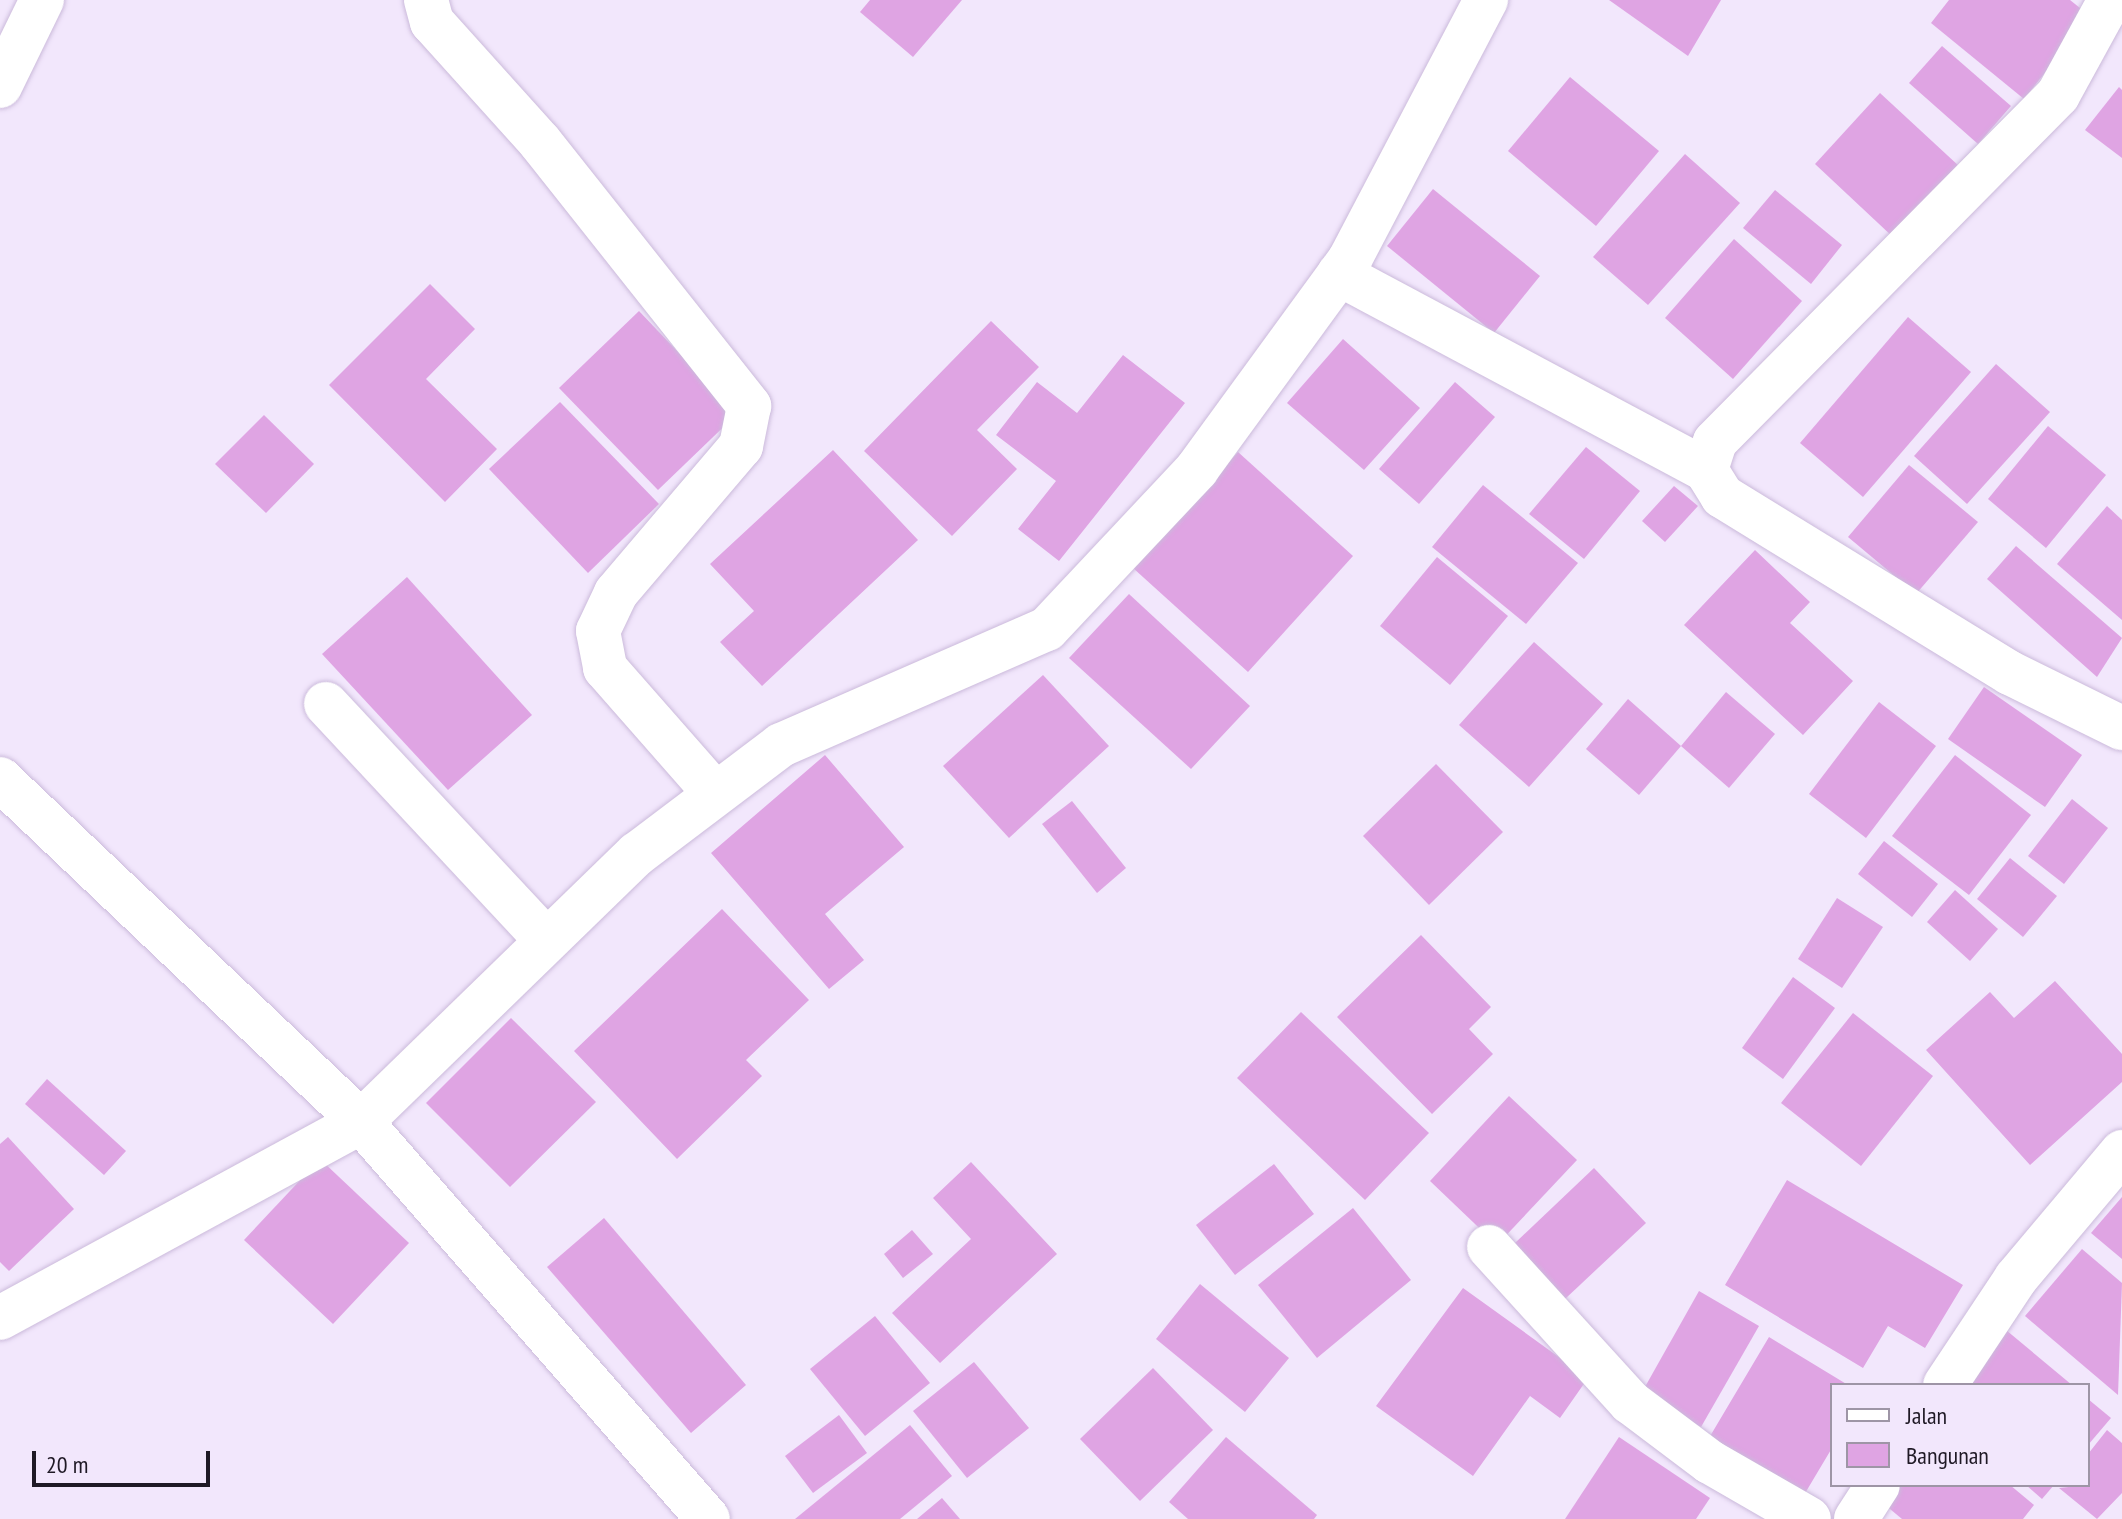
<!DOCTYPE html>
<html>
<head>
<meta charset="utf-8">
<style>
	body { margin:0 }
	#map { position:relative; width:2122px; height:1519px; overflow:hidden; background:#f2e7fc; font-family:"PT Sans Narrow",sans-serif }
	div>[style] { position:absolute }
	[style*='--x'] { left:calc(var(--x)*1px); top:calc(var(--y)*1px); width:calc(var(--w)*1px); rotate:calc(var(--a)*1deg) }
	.building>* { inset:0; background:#dfa4e3 }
	.roads { filter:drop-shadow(0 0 2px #cbbadb) drop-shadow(0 0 2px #cbbadb) }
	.minor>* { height:44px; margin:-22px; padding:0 22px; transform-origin:22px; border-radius:22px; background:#fff }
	span { translate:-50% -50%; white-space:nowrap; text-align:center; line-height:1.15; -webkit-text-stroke:6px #f2e7fc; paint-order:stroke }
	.legend { position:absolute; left:1830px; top:1383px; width:260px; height:104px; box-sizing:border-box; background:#f2e7fc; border:2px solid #9e95a6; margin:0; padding:10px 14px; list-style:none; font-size:24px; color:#1f1925 }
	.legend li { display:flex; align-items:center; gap:16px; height:40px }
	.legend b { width:40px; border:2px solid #9e95a6 }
	.scale { position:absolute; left:32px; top:1451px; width:178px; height:36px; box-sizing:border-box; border:4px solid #1f1925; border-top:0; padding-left:10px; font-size:24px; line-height:28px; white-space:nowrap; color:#1f1925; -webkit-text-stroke:6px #f2e7fc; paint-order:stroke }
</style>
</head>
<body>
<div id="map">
	<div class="building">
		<div style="clip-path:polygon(870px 0,962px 0,913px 57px,860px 12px)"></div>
		<div style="clip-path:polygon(1609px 0,1721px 0,1688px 56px)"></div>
		<div style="clip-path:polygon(1949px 0,2070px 0,2090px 16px,2024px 99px,1931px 23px)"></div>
		<div style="clip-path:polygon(1942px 46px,2011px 106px,1978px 144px,1909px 83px)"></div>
		<div style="clip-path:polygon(1570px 77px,1659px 151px,1596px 226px,1508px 151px)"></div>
		<div style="clip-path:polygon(2119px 87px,2122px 90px,2122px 158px,2085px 130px)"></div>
		<div style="clip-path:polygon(1880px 93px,1960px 167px,1894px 238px,1815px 164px)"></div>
		<div style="clip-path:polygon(1685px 154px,1740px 203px,1648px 305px,1593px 257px)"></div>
		<div style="clip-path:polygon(1433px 189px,1540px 276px,1494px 333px,1387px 246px)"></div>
		<div style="clip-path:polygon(1775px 190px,1842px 245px,1811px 284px,1743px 228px)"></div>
		<div style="clip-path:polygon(1734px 239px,1802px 301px,1733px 379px,1665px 318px)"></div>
		<div style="clip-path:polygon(430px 284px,475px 329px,426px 379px,497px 449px,445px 502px,329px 385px)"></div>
		<div style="clip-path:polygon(639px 311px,737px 414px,658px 490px,559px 388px)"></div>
		<div style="clip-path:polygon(1908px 317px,1971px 372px,1863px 497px,1800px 443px)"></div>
		<div style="clip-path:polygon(991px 321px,1039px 367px,977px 430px,1017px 469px,952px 536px,864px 451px)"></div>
		<div style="clip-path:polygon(1343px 339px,1420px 408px,1364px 470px,1287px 403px)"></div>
		<div style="clip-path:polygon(1123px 355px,1185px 403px,1059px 561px,1018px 529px,1056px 481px,996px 435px,1037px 382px,1077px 413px)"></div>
		<div style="clip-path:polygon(1996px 364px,2050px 412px,1967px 504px,1914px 456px)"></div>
		<div style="clip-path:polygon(1455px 382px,1495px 417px,1419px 504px,1379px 469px)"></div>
		<div style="clip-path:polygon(560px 402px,659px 504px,588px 573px,489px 469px)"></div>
		<div style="clip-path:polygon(264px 415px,314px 464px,266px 513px,215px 464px)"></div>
		<div style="clip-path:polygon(2048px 426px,2106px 475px,2046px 548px,1988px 499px)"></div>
		<div style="clip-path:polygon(1586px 447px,1640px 491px,1584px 559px,1529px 514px)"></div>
		<div style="clip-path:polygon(833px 450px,918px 540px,762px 686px,720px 642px,754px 611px,710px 564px)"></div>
		<div style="clip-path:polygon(1238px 452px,1353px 556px,1248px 672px,1133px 568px)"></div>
		<div style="clip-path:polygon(1909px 465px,1978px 522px,1916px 594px,1848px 537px)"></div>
		<div style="clip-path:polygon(1483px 485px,1578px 563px,1526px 624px,1432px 547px)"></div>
		<div style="clip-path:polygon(1674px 486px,1698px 506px,1665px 542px,1642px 521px)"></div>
		<div style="clip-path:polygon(2107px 506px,2122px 520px,2122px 620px,2057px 564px)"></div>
		<div style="clip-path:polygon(2016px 546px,2122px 638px,2097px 677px,1987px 579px)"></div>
		<div style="clip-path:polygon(1755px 550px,1810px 602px,1790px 623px,1853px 681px,1803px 735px,1684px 625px)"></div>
		<div style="clip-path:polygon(1437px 557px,1508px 616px,1450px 685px,1380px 626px)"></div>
		<div style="clip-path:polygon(407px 577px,532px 715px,448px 790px,322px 654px)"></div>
		<div style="clip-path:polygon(1129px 594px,1250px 706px,1191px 769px,1069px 658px)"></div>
		<div style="clip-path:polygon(1534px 642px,1603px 704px,1529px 787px,1459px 725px)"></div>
		<div style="clip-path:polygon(1043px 675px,1109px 746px,1009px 838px,943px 766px)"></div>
		<div style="clip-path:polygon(1984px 687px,2082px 755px,2045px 807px,1948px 739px)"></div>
		<div style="clip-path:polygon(1726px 692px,1775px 734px,1729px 788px,1681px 746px)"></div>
		<div style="clip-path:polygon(1628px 699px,1681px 746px,1639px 795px,1586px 749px)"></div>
		<div style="clip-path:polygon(1879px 702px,1936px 746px,1866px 838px,1809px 794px)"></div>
		<div style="clip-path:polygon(825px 755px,904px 847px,825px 914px,864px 960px,829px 989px,711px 853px)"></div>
		<div style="clip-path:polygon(1955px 755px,2031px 815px,1969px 895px,1892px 836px)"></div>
		<div style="clip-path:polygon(1436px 764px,1503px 832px,1429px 905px,1363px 836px)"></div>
		<div style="clip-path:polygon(2072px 799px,2108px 828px,2064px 884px,2028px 856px)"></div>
		<div style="clip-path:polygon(1072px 801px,1126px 868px,1097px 893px,1042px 824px)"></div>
		<div style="clip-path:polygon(1884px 841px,1938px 884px,1912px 917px,1858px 874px)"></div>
		<div style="clip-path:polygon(2010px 858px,2057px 896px,2023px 937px,1977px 899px)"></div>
		<div style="clip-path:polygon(1955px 890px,1998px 929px,1970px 961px,1927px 922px)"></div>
		<div style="clip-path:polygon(1837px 898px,1883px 927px,1842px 988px,1798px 959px)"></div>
		<div style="clip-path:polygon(722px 909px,809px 1000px,746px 1060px,762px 1076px,677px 1159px,574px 1051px)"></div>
		<div style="clip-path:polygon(1421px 935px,1491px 1007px,1469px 1029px,1493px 1054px,1432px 1114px,1337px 1017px)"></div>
		<div style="clip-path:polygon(1793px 977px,1835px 1008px,1783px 1079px,1742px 1048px)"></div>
		<div style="clip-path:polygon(2055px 981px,2122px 1054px,2122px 1082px,2030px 1165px,1926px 1050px,1990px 992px,2014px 1018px)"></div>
		<div style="clip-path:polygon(1301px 1012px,1429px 1133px,1365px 1200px,1237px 1078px)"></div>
		<div style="clip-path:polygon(1853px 1013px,1933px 1076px,1861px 1166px,1781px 1103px)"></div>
		<div style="clip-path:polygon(511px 1018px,596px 1102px,510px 1187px,426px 1103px)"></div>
		<div style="clip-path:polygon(47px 1079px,126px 1151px,104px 1175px,25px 1104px)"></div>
		<div style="clip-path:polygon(1509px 1096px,1577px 1160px,1497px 1245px,1430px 1181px)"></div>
		<div style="clip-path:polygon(8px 1137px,74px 1209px,9px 1271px,0 1262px,0 1144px)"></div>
		<div style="clip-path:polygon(320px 1159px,409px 1243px,333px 1324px,244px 1240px)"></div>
		<div style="clip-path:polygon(971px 1162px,1057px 1254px,940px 1363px,892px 1313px,971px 1239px,933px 1198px)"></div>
		<div style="clip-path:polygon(1274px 1164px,1314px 1214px,1235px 1275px,1196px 1225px)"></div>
		<div style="clip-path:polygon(1594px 1168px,1646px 1223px,1565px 1299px,1514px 1244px)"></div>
		<div style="clip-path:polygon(1787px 1180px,1963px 1285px,1925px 1348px,1888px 1326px,1863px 1368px,1725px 1285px)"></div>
		<div style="clip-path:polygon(2122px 1197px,2122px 1259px,2091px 1233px)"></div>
		<div style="clip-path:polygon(1353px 1208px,1411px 1280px,1317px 1358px,1258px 1285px)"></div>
		<div style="clip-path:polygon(604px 1218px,746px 1385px,691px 1433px,547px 1267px)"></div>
		<div style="clip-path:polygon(912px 1230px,933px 1254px,903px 1278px,884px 1254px)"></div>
		<div style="clip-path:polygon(2082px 1249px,2122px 1283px,2118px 1395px,2025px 1316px)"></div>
		<div style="clip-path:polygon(1200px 1284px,1289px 1358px,1245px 1412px,1156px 1339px)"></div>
		<div style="clip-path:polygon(1463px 1288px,1588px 1378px,1560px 1418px,1530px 1396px,1473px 1476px,1376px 1406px)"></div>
		<div style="clip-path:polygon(1699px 1291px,1759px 1326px,1701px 1427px,1641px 1394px)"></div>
		<div style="clip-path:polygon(875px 1316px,930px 1383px,865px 1436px,810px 1369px)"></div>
		<div style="clip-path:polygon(2006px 1330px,2072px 1385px,1959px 1385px)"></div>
		<div style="clip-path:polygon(1769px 1337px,1848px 1385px,1832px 1385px,1832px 1448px,1801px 1500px,1706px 1443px)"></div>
		<div style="clip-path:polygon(974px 1362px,1029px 1428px,967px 1478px,913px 1411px)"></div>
		<div style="clip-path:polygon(1153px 1368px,1213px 1430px,1140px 1501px,1080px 1439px)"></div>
		<div style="clip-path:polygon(2088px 1399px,2111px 1418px,2088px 1445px)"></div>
		<div style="clip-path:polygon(839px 1415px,867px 1453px,813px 1493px,785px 1456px)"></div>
		<div style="clip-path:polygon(910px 1425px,952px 1476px,900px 1519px,795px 1519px)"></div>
		<div style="clip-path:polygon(2107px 1430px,2122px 1443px,2122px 1493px,2097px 1519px,2059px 1488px,2088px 1485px,2088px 1454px)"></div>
		<div style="clip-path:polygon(1226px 1437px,1317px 1515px,1314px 1519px,1188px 1519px,1169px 1502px)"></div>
		<div style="clip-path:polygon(1619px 1437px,1710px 1498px,1696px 1519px,1565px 1519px)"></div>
		<div style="clip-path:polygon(1900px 1485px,2010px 1485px,2034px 1505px,2023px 1519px,1902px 1519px,1884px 1504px)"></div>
		<div style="clip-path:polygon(2026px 1485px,2054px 1485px,2042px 1499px)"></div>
		<div style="clip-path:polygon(942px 1498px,960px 1519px,917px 1519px)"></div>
	</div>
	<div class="roads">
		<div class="minor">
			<div style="--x:426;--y:0;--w:23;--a:75"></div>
			<div style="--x:432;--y:22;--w:161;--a:48"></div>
			<div style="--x:540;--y:142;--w:337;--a:51.6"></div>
			<div style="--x:749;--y:406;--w:41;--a:101.3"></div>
			<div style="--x:741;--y:446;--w:193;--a:130.4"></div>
			<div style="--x:616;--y:593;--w:42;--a:115.3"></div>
			<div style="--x:598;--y:631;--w:38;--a:79"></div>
			<div style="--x:605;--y:668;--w:164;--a:48.7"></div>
			<div style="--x:2110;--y:0;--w:108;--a:118.7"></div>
			<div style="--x:2058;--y:95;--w:488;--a:134.7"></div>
			<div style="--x:1715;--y:442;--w:29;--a:108"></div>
			<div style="--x:1706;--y:470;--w:31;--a:58"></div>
			<div style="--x:1722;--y:496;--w:338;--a:31.6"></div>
			<div style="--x:2010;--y:673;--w:125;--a:26.2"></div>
			<div style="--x:0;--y:86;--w:96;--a:-64"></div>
			<div style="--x:1339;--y:274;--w:416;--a:28.1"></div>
			<div style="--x:326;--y:704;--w:321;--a:47"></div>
			<div style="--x:0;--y:779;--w:498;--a:43.5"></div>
			<div style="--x:361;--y:1122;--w:527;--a:48.84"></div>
			<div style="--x:1489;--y:1247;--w:210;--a:47.7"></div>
			<div style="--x:1630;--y:1402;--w:100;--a:36.9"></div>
			<div style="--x:1710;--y:1462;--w:114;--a:29.9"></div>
			<div style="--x:0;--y:1318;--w:411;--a:-28.5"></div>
			<div style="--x:361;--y:1122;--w:385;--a:-44.2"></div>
			<div style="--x:637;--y:854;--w:181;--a:-37.1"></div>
			<div style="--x:781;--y:745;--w:290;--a:-23.6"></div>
			<div style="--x:1047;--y:629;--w:219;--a:-46.8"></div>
			<div style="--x:1197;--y:469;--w:260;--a:-53.9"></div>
			<div style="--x:1350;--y:259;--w:293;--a:-62.3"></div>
			<div style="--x:1945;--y:1385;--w:128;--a:-56.4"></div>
			<div style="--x:2016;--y:1278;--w:165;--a:-49.9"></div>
			<div style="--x:1856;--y:1519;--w:40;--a:-57.1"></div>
		</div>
	</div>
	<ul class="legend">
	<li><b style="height:10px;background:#fff"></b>Jalan</li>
	<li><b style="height:22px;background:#dfa4e3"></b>Bangunan</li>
	</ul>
	<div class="scale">20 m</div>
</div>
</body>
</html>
